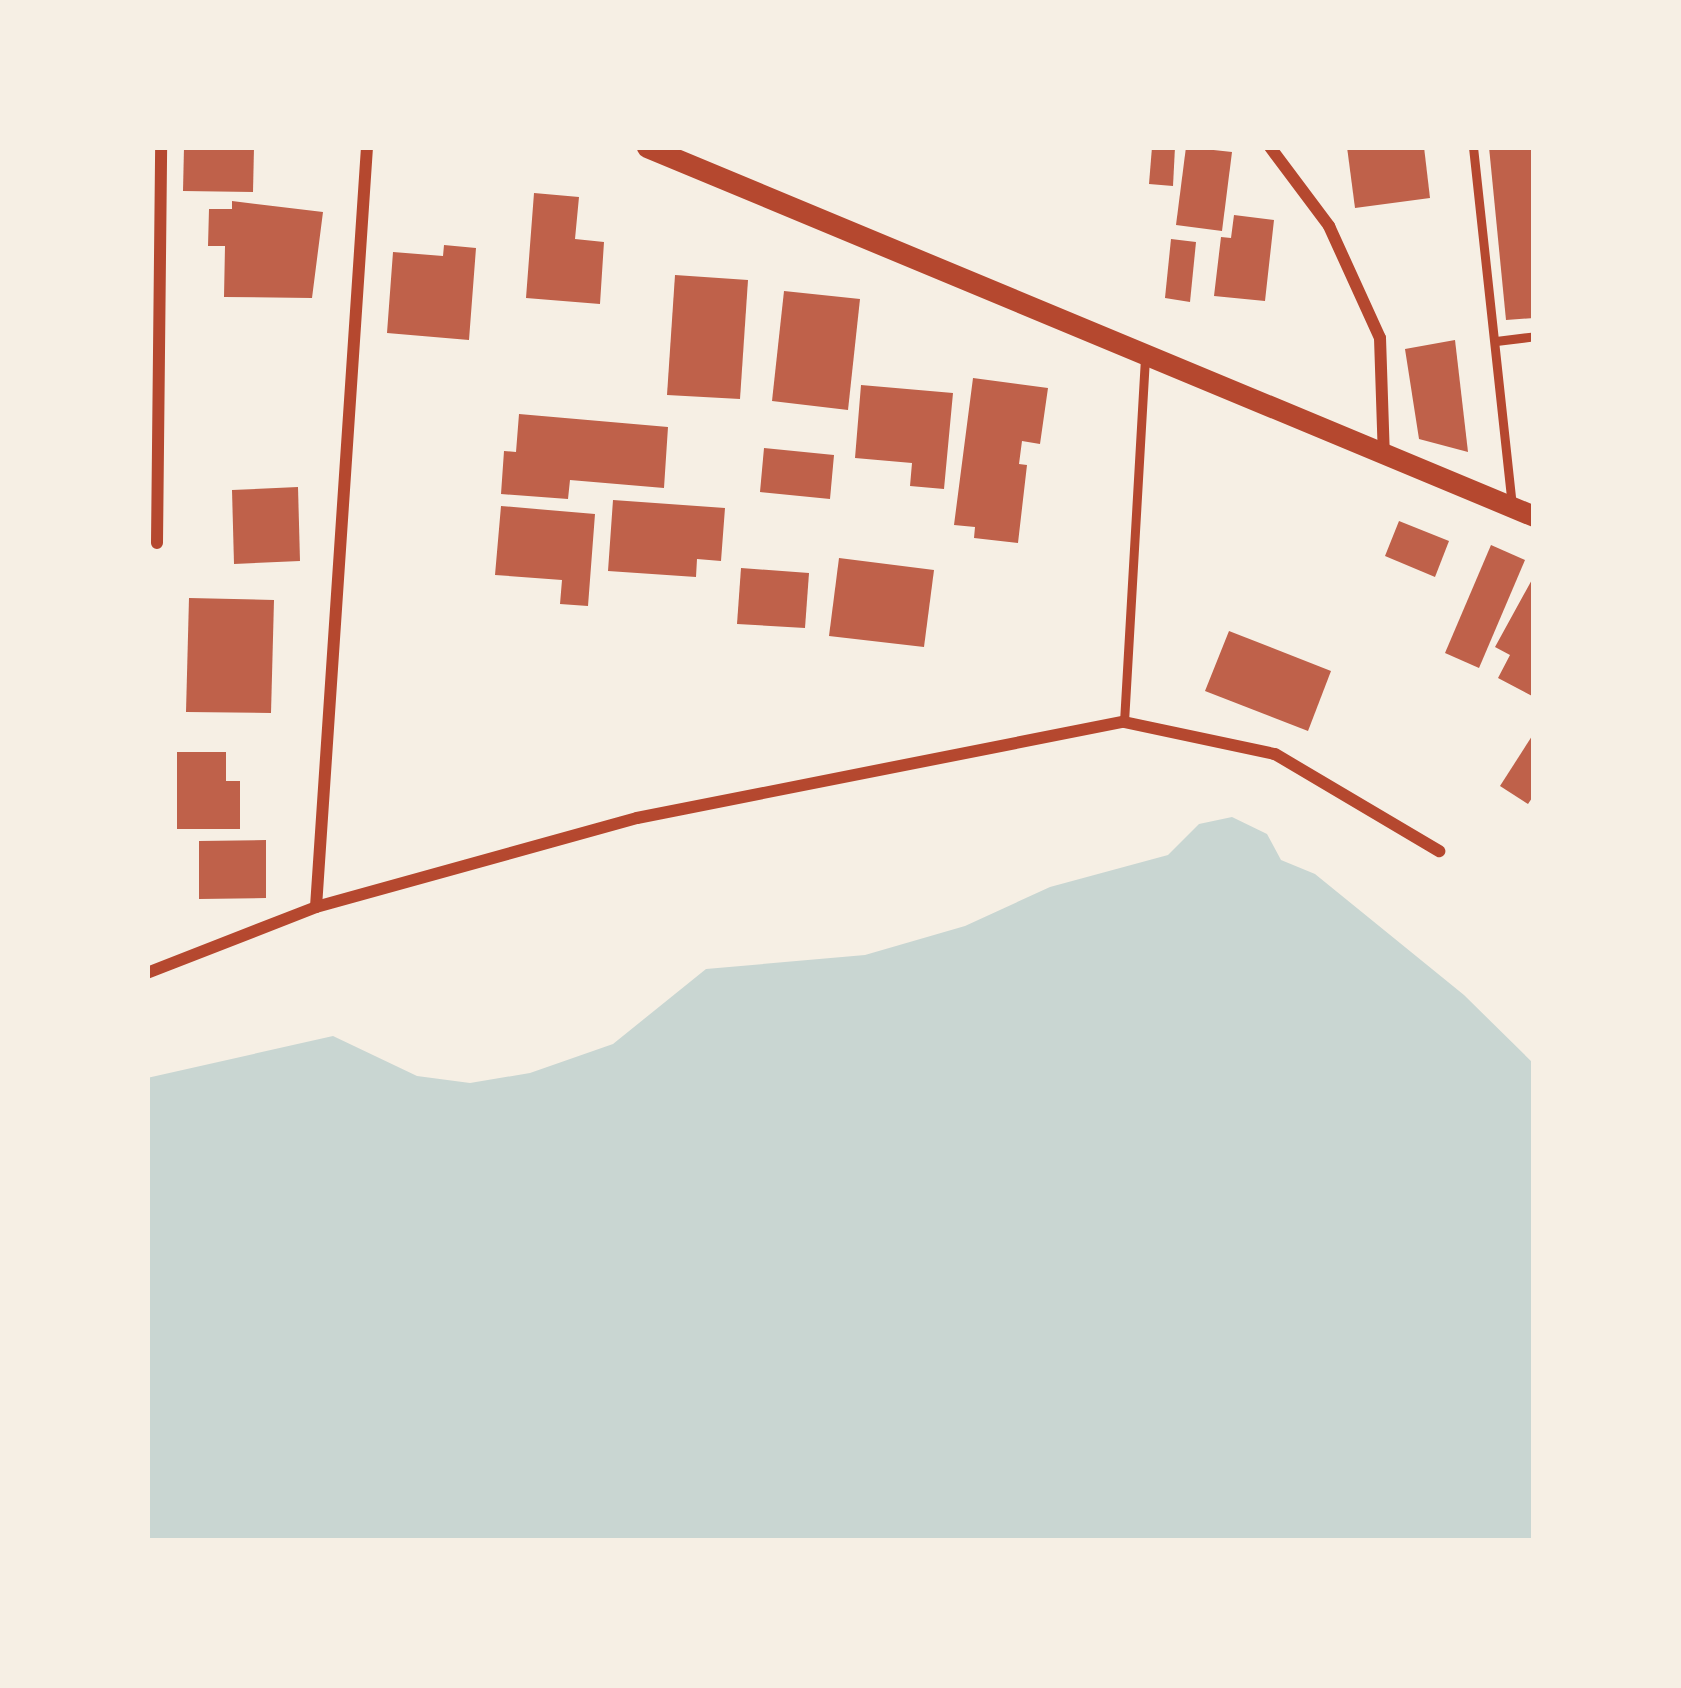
<!DOCTYPE html>
<html>
<head>
<meta charset="utf-8">
<style>
	body { margin:0 }
	#map { position:relative; width:1681px; height:1688px; overflow:hidden; background:#f6efe4; font-family:Bitter,serif }
	div>[style] { position:absolute }
	[style*='--x'] { left:calc(var(--x)*1px); top:calc(var(--y)*1px); width:calc(var(--w)*1px); rotate:calc(var(--a)*1deg) }
	.water>* { inset:0; background:#c9d6d2 }
	.building>* { inset:0; background:#bf614a }
	.service>* { height:9px; margin:-4.5px; padding:0 4.5px; transform-origin:4.5px; border-radius:4.5px; background:#b5482f }
	.minor>* { height:12px; margin:-6px; padding:0 6px; transform-origin:6px; border-radius:6px; background:#b5482f }
	.tertiary>* { height:21px; margin:-10.5px; padding:0 10.5px; transform-origin:10.5px; border-radius:10.5px; background:#b5482f }
	span { translate:-50% -50%; white-space:nowrap; text-align:center; line-height:1.15; -webkit-text-stroke:9px #f6efe4; paint-order:stroke }
	.frame { position:absolute; inset:0; border:150px solid #f6efe4; pointer-events:none }
</style>
</head>
<body>
<div id="map">
	<div class="water">
		<div style="clip-path:polygon(1232px 817px,1267px 834px,1281px 860px,1315px 874px,1464px 995px,1534px 1064px,1534px 1541px,147px 1541px,147px 1078px,333px 1036px,417px 1076px,470px 1083px,530px 1073px,613px 1044px,706px 969px,865px 955px,965px 926px,1050px 887px,1168px 855px,1199px 824px)"></div>
	</div>
	<div class="building">
		<div style="clip-path:polygon(184px 147px,254px 147px,253px 192px,183px 191px)"></div>
		<div style="clip-path:polygon(1152px 147px,1175px 147px,1173px 186px,1149px 184px)"></div>
		<div style="clip-path:polygon(1186px 147px,1232px 152px,1222px 231px,1176px 225px)"></div>
		<div style="clip-path:polygon(1347px 147px,1424px 147px,1430px 198px,1355px 208px)"></div>
		<div style="clip-path:polygon(1489px 147px,1534px 147px,1534px 318px,1506px 320px)"></div>
		<div style="clip-path:polygon(534px 193px,579px 197px,575px 239px,604px 242px,600px 304px,526px 298px)"></div>
		<div style="clip-path:polygon(232px 201px,323px 212px,312px 298px,224px 297px,225px 246px,208px 246px,209px 209px,232px 209px)"></div>
		<div style="clip-path:polygon(1234px 215px,1274px 220px,1265px 301px,1214px 296px,1221px 237px,1231px 238px)"></div>
		<div style="clip-path:polygon(1171px 239px,1196px 242px,1190px 302px,1165px 298px)"></div>
		<div style="clip-path:polygon(444px 245px,476px 248px,469px 340px,387px 333px,393px 252px,443px 256px)"></div>
		<div style="clip-path:polygon(675px 275px,748px 280px,740px 399px,667px 395px)"></div>
		<div style="clip-path:polygon(784px 291px,860px 299px,848px 410px,772px 401px)"></div>
		<div style="clip-path:polygon(1455px 340px,1468px 452px,1419px 439px,1405px 349px)"></div>
		<div style="clip-path:polygon(973px 378px,1048px 388px,1040px 444px,1022px 441px,1019px 464px,1027px 465px,1018px 543px,974px 538px,975px 527px,954px 525px)"></div>
		<div style="clip-path:polygon(861px 385px,953px 393px,944px 489px,910px 486px,912px 463px,855px 458px)"></div>
		<div style="clip-path:polygon(519px 414px,668px 427px,664px 488px,570px 480px,568px 499px,501px 494px,504px 451px,516px 452px)"></div>
		<div style="clip-path:polygon(764px 448px,834px 455px,830px 499px,760px 492px)"></div>
		<div style="clip-path:polygon(298px 487px,300px 561px,234px 564px,232px 490px)"></div>
		<div style="clip-path:polygon(613px 500px,725px 508px,721px 561px,697px 559px,696px 577px,608px 571px)"></div>
		<div style="clip-path:polygon(501px 506px,595px 514px,588px 606px,560px 604px,562px 580px,495px 575px)"></div>
		<div style="clip-path:polygon(1399px 521px,1449px 541px,1435px 577px,1385px 556px)"></div>
		<div style="clip-path:polygon(1491px 545px,1525px 560px,1479px 668px,1445px 653px)"></div>
		<div style="clip-path:polygon(839px 558px,934px 570px,924px 647px,829px 636px)"></div>
		<div style="clip-path:polygon(741px 568px,809px 573px,805px 628px,737px 624px)"></div>
		<div style="clip-path:polygon(1534px 576px,1534px 697px,1498px 678px,1510px 655px,1495px 647px)"></div>
		<div style="clip-path:polygon(189px 598px,274px 600px,271px 713px,186px 712px)"></div>
		<div style="clip-path:polygon(1229px 631px,1331px 671px,1308px 731px,1205px 691px)"></div>
		<div style="clip-path:polygon(1534px 733px,1534px 795px,1528px 804px,1500px 786px)"></div>
		<div style="clip-path:polygon(177px 752px,226px 752px,226px 781px,240px 781px,240px 829px,177px 829px)"></div>
		<div style="clip-path:polygon(266px 840px,266px 898px,199px 899px,199px 841px)"></div>
	</div>
	<div class="service">
		<div style="--x:1473;--y:147;--w:360;--a:83.8"></div>
		<div style="--x:1496;--y:341;--w:38;--a:-7"></div>
		<div style="--x:1124;--y:722;--w:363;--a:-86.7"></div>
	</div>
	<div class="minor">
		<div style="--x:1270;--y:147;--w:99;--a:53.2"></div>
		<div style="--x:1329;--y:226;--w:123;--a:65.5"></div>
		<div style="--x:1380;--y:338;--w:118;--a:88.1"></div>
		<div style="--x:157;--y:543;--w:396;--a:-89.4"></div>
		<div style="--x:316;--y:907;--w:762;--a:-86.16"></div>
		<div style="--x:147;--y:973;--w:181;--a:-21.3"></div>
		<div style="--x:316;--y:907;--w:333;--a:-15.5"></div>
		<div style="--x:637;--y:818;--w:496;--a:-11.2"></div>
		<div style="--x:1124;--y:722;--w:154;--a:12"></div>
		<div style="--x:1275;--y:754;--w:191;--a:30.6"></div>
	</div>
	<div class="tertiary">
		<div style="--x:647;--y:147;--w:961;--a:22.59"></div>
	</div>
	<div class="frame"></div>
</div>
</body>
</html>
